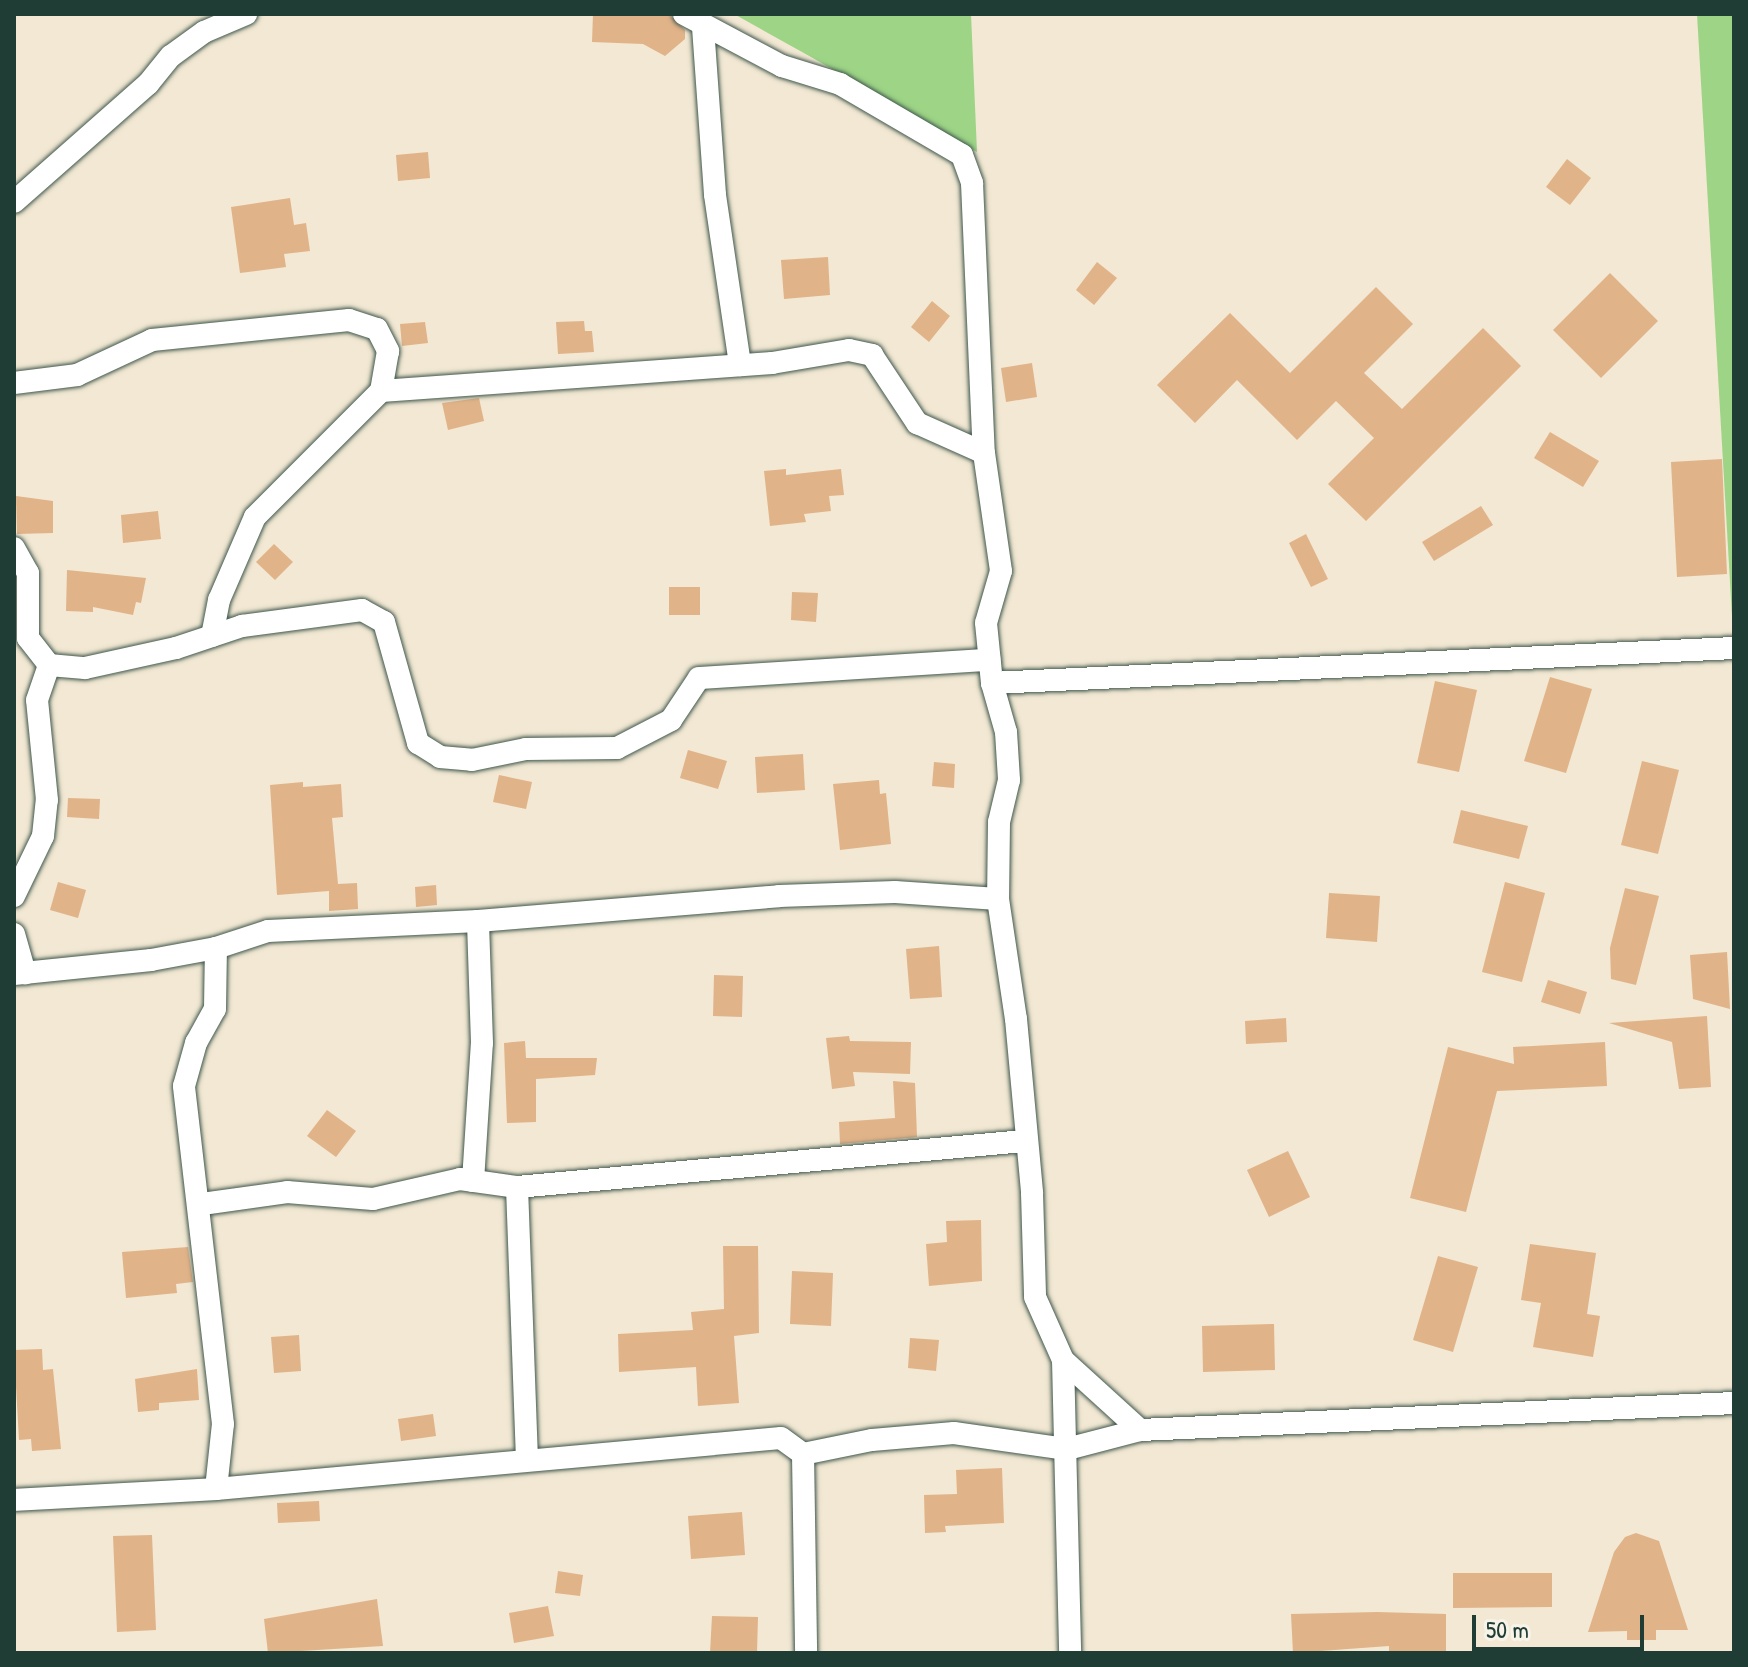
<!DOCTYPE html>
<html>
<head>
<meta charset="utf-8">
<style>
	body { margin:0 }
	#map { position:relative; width:1748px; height:1667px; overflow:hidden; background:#f2e8d3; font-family:"Patrick Hand",sans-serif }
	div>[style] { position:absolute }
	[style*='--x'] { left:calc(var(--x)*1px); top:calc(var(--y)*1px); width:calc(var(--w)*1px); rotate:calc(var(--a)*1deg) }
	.green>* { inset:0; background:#9dd486 }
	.building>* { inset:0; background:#e1b389 }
	.roads { filter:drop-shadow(0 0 2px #3f574c) drop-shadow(0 0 2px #3f574c) }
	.minor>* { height:22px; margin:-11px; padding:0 11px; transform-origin:11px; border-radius:11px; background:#fff }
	span { translate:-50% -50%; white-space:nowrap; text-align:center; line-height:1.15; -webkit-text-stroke:6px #f7f3e8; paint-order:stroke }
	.frame { position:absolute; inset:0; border:16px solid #1f3d34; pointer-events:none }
	.scale { position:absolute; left:1472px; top:1615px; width:172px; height:36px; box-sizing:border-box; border:4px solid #1f3d34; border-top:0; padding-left:10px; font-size:24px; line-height:28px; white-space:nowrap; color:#1f3d34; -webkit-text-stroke:6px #f7f3e8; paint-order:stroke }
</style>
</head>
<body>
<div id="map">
	<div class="green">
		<div style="clip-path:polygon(734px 14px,971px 14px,977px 152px,811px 57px)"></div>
		<div style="clip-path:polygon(1697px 14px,1734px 14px,1734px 616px,1732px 616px)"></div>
	</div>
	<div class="building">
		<div style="clip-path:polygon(593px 14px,670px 15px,685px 30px,685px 39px,665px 56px,643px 44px,592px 42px)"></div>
		<div style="clip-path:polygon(428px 152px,430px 178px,398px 181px,396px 155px)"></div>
		<div style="clip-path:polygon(1567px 159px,1591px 178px,1570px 205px,1546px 187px)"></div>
		<div style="clip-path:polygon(290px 198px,294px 225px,306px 223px,310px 251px,284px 254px,286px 267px,240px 273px,231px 207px)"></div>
		<div style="clip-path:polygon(828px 257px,830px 295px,784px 299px,781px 260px)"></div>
		<div style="clip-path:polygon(1097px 262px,1117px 278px,1094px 305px,1076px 290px)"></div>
		<div style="clip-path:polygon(1610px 273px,1658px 321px,1601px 378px,1553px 330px)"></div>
		<div style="clip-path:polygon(1376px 287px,1413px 324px,1364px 373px,1402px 409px,1483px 328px,1521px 366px,1366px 521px,1328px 484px,1374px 438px,1336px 401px,1297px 440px,1237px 380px,1195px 423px,1157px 385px,1230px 313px,1290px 373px)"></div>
		<div style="clip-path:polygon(932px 301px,950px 316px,929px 342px,911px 327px)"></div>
		<div style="clip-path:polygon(584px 321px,585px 331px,592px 331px,594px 352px,558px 354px,556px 322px)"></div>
		<div style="clip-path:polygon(425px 322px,428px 343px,402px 346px,400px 324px)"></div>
		<div style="clip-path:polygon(1032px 363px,1037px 397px,1006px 402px,1001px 368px)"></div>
		<div style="clip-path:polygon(479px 398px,484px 421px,448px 430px,442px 403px)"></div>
		<div style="clip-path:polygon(1550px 432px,1599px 461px,1583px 487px,1534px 458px)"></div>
		<div style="clip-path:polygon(1722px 459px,1727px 574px,1677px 577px,1671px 462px)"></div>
		<div style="clip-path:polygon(786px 469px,786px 475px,841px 469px,844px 495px,829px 496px,831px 511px,804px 514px,806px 522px,770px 526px,764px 471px)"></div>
		<div style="clip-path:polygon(16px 496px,53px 501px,53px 533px,17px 534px)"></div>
		<div style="clip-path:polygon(1481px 506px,1493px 525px,1434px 561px,1422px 542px)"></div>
		<div style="clip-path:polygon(158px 511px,161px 539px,123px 543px,121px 515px)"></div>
		<div style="clip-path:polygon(1306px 534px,1328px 579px,1311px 587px,1289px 543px)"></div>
		<div style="clip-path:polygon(274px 544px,293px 562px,275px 580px,256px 562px)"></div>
		<div style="clip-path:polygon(67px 570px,146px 578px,141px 603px,136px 602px,133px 615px,93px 607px,93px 612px,66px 611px)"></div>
		<div style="clip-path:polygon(669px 587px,700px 587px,700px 615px,669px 615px)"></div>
		<div style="clip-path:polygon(792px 592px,818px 593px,816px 622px,791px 620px)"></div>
		<div style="clip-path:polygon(1550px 677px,1592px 689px,1566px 773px,1524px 761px)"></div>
		<div style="clip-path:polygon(1435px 681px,1477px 690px,1459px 772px,1417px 763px)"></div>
		<div style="clip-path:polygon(688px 750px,727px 761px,718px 789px,680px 778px)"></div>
		<div style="clip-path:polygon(803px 754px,805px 790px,757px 793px,755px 757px)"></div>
		<div style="clip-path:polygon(1642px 761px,1679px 770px,1658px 854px,1621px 845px)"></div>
		<div style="clip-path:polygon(934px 762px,955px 764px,954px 788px,932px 786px)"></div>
		<div style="clip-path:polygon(499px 775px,532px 782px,526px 809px,493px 802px)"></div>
		<div style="clip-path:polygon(879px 780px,880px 794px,886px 793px,891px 844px,840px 850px,833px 784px)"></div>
		<div style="clip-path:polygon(303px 782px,303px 787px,341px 784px,343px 817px,332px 818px,338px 884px,357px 883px,358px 909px,329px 911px,329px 891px,277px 895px,270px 785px)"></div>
		<div style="clip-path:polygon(68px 798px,100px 799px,99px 819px,67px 817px)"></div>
		<div style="clip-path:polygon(1461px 810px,1528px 826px,1519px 859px,1453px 843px)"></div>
		<div style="clip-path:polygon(58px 882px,86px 890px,78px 918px,50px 910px)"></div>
		<div style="clip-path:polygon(1505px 882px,1545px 893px,1522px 982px,1482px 972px)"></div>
		<div style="clip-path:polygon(436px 885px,437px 905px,416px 907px,415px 887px)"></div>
		<div style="clip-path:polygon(1625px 888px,1659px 896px,1636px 985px,1611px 979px,1610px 948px)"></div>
		<div style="clip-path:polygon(1329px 893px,1380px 896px,1377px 942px,1326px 938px)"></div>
		<div style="clip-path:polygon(939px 946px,942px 997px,910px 999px,906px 949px)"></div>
		<div style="clip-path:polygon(1727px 952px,1730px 1009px,1693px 999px,1690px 955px)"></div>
		<div style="clip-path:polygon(714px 975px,743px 976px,742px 1017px,713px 1016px)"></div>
		<div style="clip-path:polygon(1548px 980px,1587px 992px,1580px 1014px,1541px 1002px)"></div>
		<div style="clip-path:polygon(1707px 1016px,1711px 1087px,1679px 1089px,1672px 1042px,1609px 1023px)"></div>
		<div style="clip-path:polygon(1286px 1018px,1287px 1042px,1246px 1044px,1245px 1021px)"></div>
		<div style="clip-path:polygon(849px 1036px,850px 1041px,911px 1042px,910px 1074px,853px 1072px,855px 1086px,832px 1089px,826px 1038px)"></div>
		<div style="clip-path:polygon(525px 1041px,526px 1058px,597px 1058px,595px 1075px,536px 1079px,536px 1122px,507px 1123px,504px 1043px)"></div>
		<div style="clip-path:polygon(1605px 1042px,1607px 1086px,1497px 1091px,1466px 1212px,1410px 1198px,1448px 1047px,1514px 1064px,1513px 1047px)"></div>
		<div style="clip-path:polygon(893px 1081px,915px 1083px,917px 1137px,840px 1144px,839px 1122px,895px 1118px)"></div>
		<div style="clip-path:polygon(327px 1110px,356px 1131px,336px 1157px,307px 1136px)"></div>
		<div style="clip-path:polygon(1288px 1151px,1310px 1197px,1269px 1217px,1247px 1170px)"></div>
		<div style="clip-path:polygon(981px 1220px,982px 1281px,929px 1286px,926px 1244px,947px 1242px,946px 1221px)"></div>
		<div style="clip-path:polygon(1530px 1244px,1596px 1253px,1587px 1314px,1600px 1316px,1593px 1357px,1533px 1347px,1541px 1303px,1521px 1300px)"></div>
		<div style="clip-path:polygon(723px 1246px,758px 1246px,759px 1333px,734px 1336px,739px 1403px,698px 1406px,696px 1367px,619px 1372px,618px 1334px,693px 1330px,691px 1312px,724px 1309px)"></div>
		<div style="clip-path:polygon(188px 1247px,193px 1282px,176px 1284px,177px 1293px,126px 1298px,122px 1252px)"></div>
		<div style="clip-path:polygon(1438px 1256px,1478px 1267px,1453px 1352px,1413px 1340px)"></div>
		<div style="clip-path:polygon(792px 1271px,833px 1273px,831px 1326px,790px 1324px)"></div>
		<div style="clip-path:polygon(1274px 1324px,1275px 1370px,1203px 1372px,1202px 1326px)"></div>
		<div style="clip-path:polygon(299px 1335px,301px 1371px,274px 1373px,271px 1337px)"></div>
		<div style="clip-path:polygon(910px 1338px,939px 1340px,936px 1371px,908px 1368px)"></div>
		<div style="clip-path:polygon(42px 1349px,43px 1370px,53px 1369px,61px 1449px,32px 1451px,31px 1439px,19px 1440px,14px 1350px)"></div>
		<div style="clip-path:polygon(197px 1369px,199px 1400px,159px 1403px,159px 1410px,138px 1412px,135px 1379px)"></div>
		<div style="clip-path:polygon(433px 1414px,436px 1436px,401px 1441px,398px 1419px)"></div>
		<div style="clip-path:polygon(1002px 1468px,1004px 1523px,945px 1526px,946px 1532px,925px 1533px,924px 1495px,957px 1494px,956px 1470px)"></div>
		<div style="clip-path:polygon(319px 1501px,320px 1521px,278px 1523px,277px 1503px)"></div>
		<div style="clip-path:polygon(742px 1512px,745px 1555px,691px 1559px,688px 1516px)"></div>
		<div style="clip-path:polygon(1636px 1533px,1659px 1541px,1688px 1630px,1656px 1630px,1656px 1640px,1627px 1640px,1627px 1631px,1588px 1632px,1614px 1552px,1625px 1537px)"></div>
		<div style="clip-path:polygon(152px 1535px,156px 1630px,117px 1632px,113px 1536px)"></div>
		<div style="clip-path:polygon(558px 1571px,583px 1575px,580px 1596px,555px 1593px)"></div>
		<div style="clip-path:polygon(1453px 1573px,1552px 1573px,1552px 1607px,1453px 1608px)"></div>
		<div style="clip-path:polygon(377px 1599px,383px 1646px,268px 1653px,264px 1619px)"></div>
		<div style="clip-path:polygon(548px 1606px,554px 1636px,514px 1643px,509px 1613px)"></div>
		<div style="clip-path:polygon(1377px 1612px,1446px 1614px,1446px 1653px,1389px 1653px,1389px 1646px,1293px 1653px,1291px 1614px)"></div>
		<div style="clip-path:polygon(712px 1616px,758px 1617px,757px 1653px,710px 1653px)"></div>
	</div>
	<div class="roads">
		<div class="minor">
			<div style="--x:684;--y:14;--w:111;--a:28"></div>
			<div style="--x:782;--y:66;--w:61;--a:17.2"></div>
			<div style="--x:840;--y:84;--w:141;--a:30.2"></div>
			<div style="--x:962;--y:155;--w:30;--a:70"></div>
			<div style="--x:972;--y:183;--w:270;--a:87.5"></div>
			<div style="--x:984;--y:453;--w:119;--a:81.8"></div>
			<div style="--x:1001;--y:571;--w:54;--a:106.1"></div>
			<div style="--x:986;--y:623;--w:60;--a:84.3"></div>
			<div style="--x:992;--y:683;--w:743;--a:-2.7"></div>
			<div style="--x:703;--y:27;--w:168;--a:85.9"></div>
			<div style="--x:715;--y:195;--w:172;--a:81.6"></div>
			<div style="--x:14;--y:202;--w:179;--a:-41.4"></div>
			<div style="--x:148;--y:84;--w:36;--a:-51"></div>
			<div style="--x:171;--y:56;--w:41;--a:-36"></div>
			<div style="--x:204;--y:32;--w:46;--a:-23.2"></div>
			<div style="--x:14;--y:383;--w:64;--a:-7.2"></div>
			<div style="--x:77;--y:375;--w:83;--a:-25"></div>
			<div style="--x:152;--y:340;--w:198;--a:-5.8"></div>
			<div style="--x:349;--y:320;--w:29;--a:18"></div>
			<div style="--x:377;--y:329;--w:25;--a:63"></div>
			<div style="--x:388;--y:351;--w:41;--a:99.9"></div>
			<div style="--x:381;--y:391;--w:392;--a:-4.1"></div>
			<div style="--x:772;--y:363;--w:78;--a:-9.6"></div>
			<div style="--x:849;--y:350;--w:24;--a:12"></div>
			<div style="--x:872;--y:355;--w:82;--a:56.5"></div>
			<div style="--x:917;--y:423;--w:73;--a:24.1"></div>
			<div style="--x:14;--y:548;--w:29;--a:61"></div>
			<div style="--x:28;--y:573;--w:65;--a:90"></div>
			<div style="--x:28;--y:638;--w:34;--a:52"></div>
			<div style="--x:49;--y:665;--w:36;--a:5"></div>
			<div style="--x:85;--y:668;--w:93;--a:-12.4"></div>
			<div style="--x:176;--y:648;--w:70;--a:-18.4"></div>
			<div style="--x:242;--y:626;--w:121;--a:-7.6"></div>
			<div style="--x:362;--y:610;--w:25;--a:29"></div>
			<div style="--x:384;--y:622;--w:126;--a:74.3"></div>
			<div style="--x:418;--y:743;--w:26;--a:32"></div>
			<div style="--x:440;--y:757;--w:32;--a:5"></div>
			<div style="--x:472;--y:760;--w:55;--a:-11.5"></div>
			<div style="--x:526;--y:749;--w:91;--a:-0.6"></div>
			<div style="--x:617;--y:748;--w:61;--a:-27.4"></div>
			<div style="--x:671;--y:720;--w:50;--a:-56.3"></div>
			<div style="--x:699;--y:678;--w:291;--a:-3.6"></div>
			<div style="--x:212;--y:636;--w:37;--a:-79"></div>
			<div style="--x:219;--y:600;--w:90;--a:-66.6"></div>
			<div style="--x:255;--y:517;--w:178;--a:-45"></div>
			<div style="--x:992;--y:683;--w:51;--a:74.1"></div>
			<div style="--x:1006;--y:732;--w:48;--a:86.4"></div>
			<div style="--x:1009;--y:780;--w:43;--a:103.4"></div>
			<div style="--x:999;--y:822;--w:77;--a:90.7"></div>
			<div style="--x:14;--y:896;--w:67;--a:-64.2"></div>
			<div style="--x:43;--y:836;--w:36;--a:-84"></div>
			<div style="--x:47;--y:800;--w:100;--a:-95.7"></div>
			<div style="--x:37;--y:700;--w:37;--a:-71"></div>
			<div style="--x:14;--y:934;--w:41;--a:74.2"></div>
			<div style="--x:14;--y:974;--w:138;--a:-5.8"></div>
			<div style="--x:151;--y:960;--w:66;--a:-10.5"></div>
			<div style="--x:216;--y:948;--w:55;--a:-18.1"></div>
			<div style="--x:268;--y:931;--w:210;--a:-2.7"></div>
			<div style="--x:478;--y:921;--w:302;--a:-4.7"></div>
			<div style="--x:779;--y:896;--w:116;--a:-2"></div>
			<div style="--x:895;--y:892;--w:103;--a:3.9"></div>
			<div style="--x:998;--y:899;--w:121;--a:81.5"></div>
			<div style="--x:1016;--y:1019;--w:175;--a:84.7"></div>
			<div style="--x:1032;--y:1193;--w:104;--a:88.3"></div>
			<div style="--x:1035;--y:1297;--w:69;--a:66"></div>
			<div style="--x:1063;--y:1360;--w:293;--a:88.6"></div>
			<div style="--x:473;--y:1181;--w:138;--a:-86.3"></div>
			<div style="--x:482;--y:1043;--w:122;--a:-91.9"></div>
			<div style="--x:517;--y:1187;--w:271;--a:87.9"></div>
			<div style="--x:202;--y:1204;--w:86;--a:-8"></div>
			<div style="--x:287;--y:1192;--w:86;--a:4.7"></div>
			<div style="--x:373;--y:1199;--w:89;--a:-12.9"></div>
			<div style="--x:460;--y:1179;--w:58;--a:8"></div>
			<div style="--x:517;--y:1187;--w:509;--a:-5.18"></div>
			<div style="--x:1063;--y:1360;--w:104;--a:42.3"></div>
			<div style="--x:803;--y:1454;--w:199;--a:89.1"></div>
			<div style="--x:216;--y:1489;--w:65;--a:-83.9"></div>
			<div style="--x:223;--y:1424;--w:340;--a:-96.6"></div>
			<div style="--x:184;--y:1086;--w:45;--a:-74.4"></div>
			<div style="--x:196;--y:1043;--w:39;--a:-61"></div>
			<div style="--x:215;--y:1009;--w:61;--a:-89.1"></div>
			<div style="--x:14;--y:1500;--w:202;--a:-3.1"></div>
			<div style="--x:216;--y:1489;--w:567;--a:-5.16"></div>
			<div style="--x:781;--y:1438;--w:27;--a:36"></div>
			<div style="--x:803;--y:1454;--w:70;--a:-11.5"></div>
			<div style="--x:872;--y:1440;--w:82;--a:-4.9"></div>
			<div style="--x:954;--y:1433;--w:114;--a:8.1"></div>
			<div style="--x:1067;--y:1449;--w:75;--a:-14.6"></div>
			<div style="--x:1140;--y:1430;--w:595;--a:-2.6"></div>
		</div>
	</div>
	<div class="frame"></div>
	<div class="scale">50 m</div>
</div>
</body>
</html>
